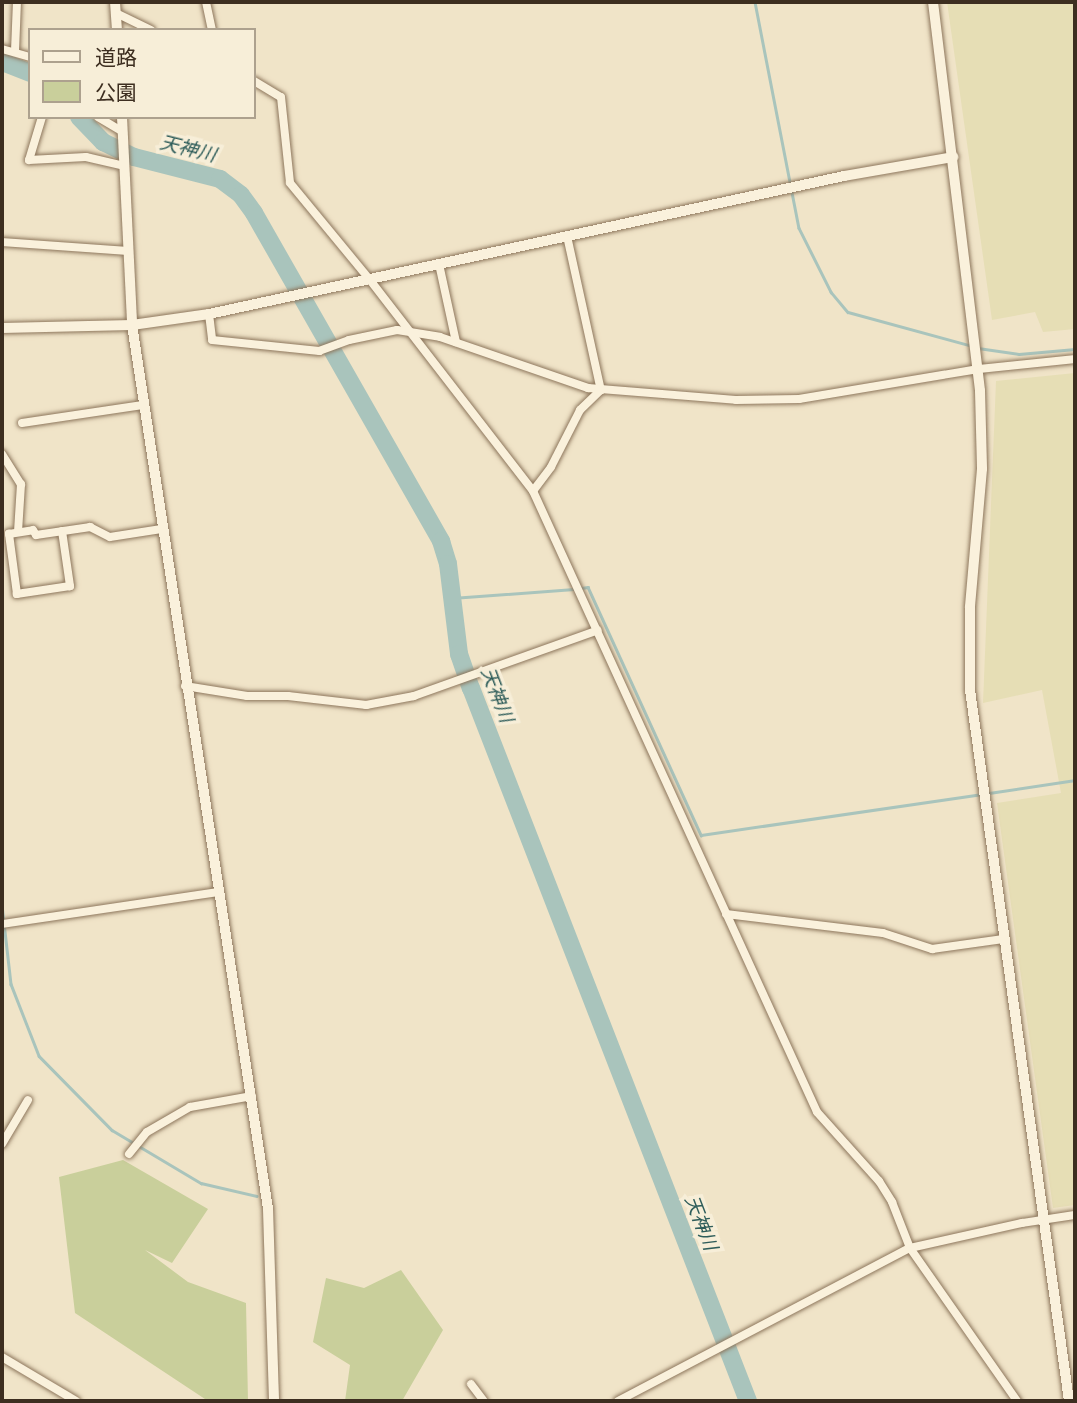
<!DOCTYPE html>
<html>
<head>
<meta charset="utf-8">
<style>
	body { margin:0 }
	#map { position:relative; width:1077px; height:1403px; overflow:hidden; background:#f0e4c8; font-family:"Source Serif 4","Noto Sans JP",serif }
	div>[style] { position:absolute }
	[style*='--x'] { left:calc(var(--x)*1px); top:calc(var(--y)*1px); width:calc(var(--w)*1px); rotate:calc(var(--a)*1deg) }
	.farmland>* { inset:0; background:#e6deb5 }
	.green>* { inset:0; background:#c9cf9b }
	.stream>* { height:2.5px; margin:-1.25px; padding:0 1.25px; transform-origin:1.25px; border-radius:1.25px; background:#a9c4bc }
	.river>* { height:18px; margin:-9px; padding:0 9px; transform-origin:9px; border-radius:9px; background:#a9c4bc }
	.roads { filter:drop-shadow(0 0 2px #8d765c) drop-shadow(0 0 2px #8d765c) }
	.minor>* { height:8px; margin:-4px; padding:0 4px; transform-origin:4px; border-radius:4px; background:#faf1dc }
	.tertiary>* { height:10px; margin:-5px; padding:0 5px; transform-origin:5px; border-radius:5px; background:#faf1dc }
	span { translate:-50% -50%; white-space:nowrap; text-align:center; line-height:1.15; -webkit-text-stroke:7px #f7eed8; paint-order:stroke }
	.water-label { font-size:19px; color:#2f5d5a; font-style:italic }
	.frame { position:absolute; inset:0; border:4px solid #3d2e20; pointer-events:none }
	.legend { position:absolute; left:28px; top:28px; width:228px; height:91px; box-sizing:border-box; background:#f7eed8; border:2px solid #ada18e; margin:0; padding:9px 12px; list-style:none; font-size:21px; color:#3d2e20 }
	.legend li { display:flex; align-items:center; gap:14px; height:35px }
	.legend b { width:35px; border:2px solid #ada18e }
</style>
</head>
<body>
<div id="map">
	<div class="farmland">
		<div style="clip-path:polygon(947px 2px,1075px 2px,1075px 329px,1043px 332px,1035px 312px,992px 320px)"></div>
		<div style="clip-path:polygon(1075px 373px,1075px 1205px,1053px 1208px,997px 803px,1061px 793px,1042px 690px,983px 703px,996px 381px)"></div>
	</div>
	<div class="green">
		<div style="clip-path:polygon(123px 1160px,208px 1209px,172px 1263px,145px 1250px,188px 1282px,246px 1303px,248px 1401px,208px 1401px,75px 1313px,59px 1177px)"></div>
		<div style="clip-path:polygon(401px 1270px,443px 1330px,402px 1401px,345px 1401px,350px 1365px,313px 1342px,326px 1278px,364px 1288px)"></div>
	</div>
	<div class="stream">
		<div style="--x:755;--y:2;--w:230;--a:79"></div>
		<div style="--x:799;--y:228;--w:72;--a:63.4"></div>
		<div style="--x:831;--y:292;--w:26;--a:50"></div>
		<div style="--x:848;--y:312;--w:129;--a:15.3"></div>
		<div style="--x:978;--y:348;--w:41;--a:8.3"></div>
		<div style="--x:1019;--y:354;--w:56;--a:-5.1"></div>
		<div style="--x:581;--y:588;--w:7;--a:-8"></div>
		<div style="--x:588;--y:587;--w:273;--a:65.5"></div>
		<div style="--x:701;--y:835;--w:284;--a:-8.3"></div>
		<div style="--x:452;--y:598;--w:122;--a:-4.2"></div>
		<div style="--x:989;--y:793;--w:87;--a:-8.6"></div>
		<div style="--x:2;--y:905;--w:80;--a:83.5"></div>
		<div style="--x:11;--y:984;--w:77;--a:68.7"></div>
		<div style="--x:39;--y:1056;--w:104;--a:45.4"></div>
		<div style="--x:112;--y:1130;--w:104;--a:30.8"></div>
		<div style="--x:201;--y:1183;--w:57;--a:13.1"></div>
	</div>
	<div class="river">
		<div style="--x:2;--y:62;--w:30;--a:21"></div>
		<div style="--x:79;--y:117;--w:35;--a:46"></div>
		<div style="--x:103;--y:142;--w:34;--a:26"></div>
		<div style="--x:134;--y:157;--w:89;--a:14.3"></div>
		<div style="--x:220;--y:179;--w:26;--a:37"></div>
		<div style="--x:241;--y:195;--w:22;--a:54"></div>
		<div style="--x:254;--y:213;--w:378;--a:60.3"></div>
		<div style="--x:441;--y:541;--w:24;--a:73"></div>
		<div style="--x:448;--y:564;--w:91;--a:83"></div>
		<div style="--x:459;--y:654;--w:36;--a:71"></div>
		<div style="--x:471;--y:688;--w:765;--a:68.77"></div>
	</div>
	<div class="roads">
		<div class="minor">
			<div style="--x:206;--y:2;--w:29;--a:78"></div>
			<div style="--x:116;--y:13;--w:39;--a:26"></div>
			<div style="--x:2;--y:49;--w:29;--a:16"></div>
			<div style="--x:15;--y:51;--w:49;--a:-87.7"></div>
			<div style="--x:254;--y:81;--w:31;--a:31"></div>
			<div style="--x:281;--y:97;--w:86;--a:84"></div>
			<div style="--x:290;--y:183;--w:126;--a:50.5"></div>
			<div style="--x:370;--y:280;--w:267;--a:52.3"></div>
			<div style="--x:533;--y:491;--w:683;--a:65.42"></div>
			<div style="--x:817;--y:1112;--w:93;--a:48.1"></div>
			<div style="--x:879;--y:1181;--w:25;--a:58"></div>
			<div style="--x:892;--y:1202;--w:49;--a:68.6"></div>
			<div style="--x:910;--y:1248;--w:187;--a:55"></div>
			<div style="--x:42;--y:117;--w:45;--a:106.8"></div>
			<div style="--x:29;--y:160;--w:57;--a:-3"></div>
			<div style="--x:86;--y:157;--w:39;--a:13"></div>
			<div style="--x:98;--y:117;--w:29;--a:31"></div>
			<div style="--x:567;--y:236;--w:158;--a:77.6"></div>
			<div style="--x:2;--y:242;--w:126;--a:4.1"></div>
			<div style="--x:439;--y:264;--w:80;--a:77.7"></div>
			<div style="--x:209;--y:314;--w:26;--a:83"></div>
			<div style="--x:212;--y:340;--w:108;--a:5.9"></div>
			<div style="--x:319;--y:351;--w:32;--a:-20"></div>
			<div style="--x:349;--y:340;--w:49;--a:-11.8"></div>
			<div style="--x:397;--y:330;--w:13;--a:9"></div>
			<div style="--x:410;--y:332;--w:30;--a:9"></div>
			<div style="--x:440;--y:337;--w:157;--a:19"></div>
			<div style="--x:588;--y:388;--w:148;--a:4.6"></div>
			<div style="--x:736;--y:400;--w:63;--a:-0.9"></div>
			<div style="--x:799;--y:399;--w:182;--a:-9.5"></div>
			<div style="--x:979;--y:369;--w:97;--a:-5.9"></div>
			<div style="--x:22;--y:423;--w:122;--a:-8.5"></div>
			<div style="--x:2;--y:454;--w:36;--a:58"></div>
			<div style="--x:21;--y:484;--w:48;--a:93.6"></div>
			<div style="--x:533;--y:491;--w:30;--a:-53"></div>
			<div style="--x:551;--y:467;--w:64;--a:-63"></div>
			<div style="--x:580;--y:410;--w:29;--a:-44"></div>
			<div style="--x:62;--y:531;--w:56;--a:81.7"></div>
			<div style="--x:70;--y:586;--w:54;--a:171.4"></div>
			<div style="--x:17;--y:594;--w:61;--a:-97.6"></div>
			<div style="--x:9;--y:534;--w:24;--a:-9"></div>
			<div style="--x:33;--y:530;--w:6;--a:59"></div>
			<div style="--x:36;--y:535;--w:55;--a:-8.4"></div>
			<div style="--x:90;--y:527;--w:22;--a:27"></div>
			<div style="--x:110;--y:537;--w:52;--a:-8.9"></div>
			<div style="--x:185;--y:686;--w:63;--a:9.2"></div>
			<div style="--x:247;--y:696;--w:41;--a:0"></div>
			<div style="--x:288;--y:696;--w:79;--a:6.6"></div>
			<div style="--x:366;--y:705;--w:49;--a:-10.6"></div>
			<div style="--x:414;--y:696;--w:195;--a:-19.7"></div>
			<div style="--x:726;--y:914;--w:158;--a:6.9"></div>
			<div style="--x:883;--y:933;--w:52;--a:18.1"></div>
			<div style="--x:932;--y:949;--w:72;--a:-8"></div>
			<div style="--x:2;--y:924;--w:218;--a:-8.4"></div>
			<div style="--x:2;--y:1144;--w:51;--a:-59.4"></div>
			<div style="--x:129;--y:1154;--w:28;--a:-51"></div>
			<div style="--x:147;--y:1132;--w:50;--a:-30.2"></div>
			<div style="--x:190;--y:1107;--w:63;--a:-10.1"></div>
			<div style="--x:2;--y:1357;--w:86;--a:30.7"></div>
			<div style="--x:471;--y:1384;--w:21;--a:53"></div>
			<div style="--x:618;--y:1401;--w:330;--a:-27.7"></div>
			<div style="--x:910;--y:1248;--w:115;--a:-12.6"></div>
			<div style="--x:1022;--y:1223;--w:54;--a:-8.6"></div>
		</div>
		<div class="tertiary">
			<div style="--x:115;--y:2;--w:28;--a:86"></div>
			<div style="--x:933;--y:2;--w:392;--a:83.1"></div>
			<div style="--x:980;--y:391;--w:78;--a:88.5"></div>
			<div style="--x:982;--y:469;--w:139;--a:95"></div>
			<div style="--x:970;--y:607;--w:83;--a:90"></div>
			<div style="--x:970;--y:690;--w:718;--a:82.07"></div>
			<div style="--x:122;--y:117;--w:208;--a:87.2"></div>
			<div style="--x:132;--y:325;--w:894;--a:81.25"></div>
			<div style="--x:268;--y:1209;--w:192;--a:88.2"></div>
			<div style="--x:2;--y:328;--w:130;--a:-1.3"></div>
			<div style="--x:132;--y:325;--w:78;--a:-8.1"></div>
			<div style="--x:209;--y:314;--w:650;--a:-12.26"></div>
			<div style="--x:844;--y:176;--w:111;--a:-9.9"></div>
		</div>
	</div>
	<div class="water-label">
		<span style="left:188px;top:149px;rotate:14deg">天神川</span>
		<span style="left:497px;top:695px;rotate:69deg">天神川</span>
		<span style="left:701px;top:1223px;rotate:69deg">天神川</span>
	</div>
	<div class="frame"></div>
	<ul class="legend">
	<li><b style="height:9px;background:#faf1dc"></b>道路</li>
	<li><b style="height:19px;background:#c9cf9b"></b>公園</li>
	</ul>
</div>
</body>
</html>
